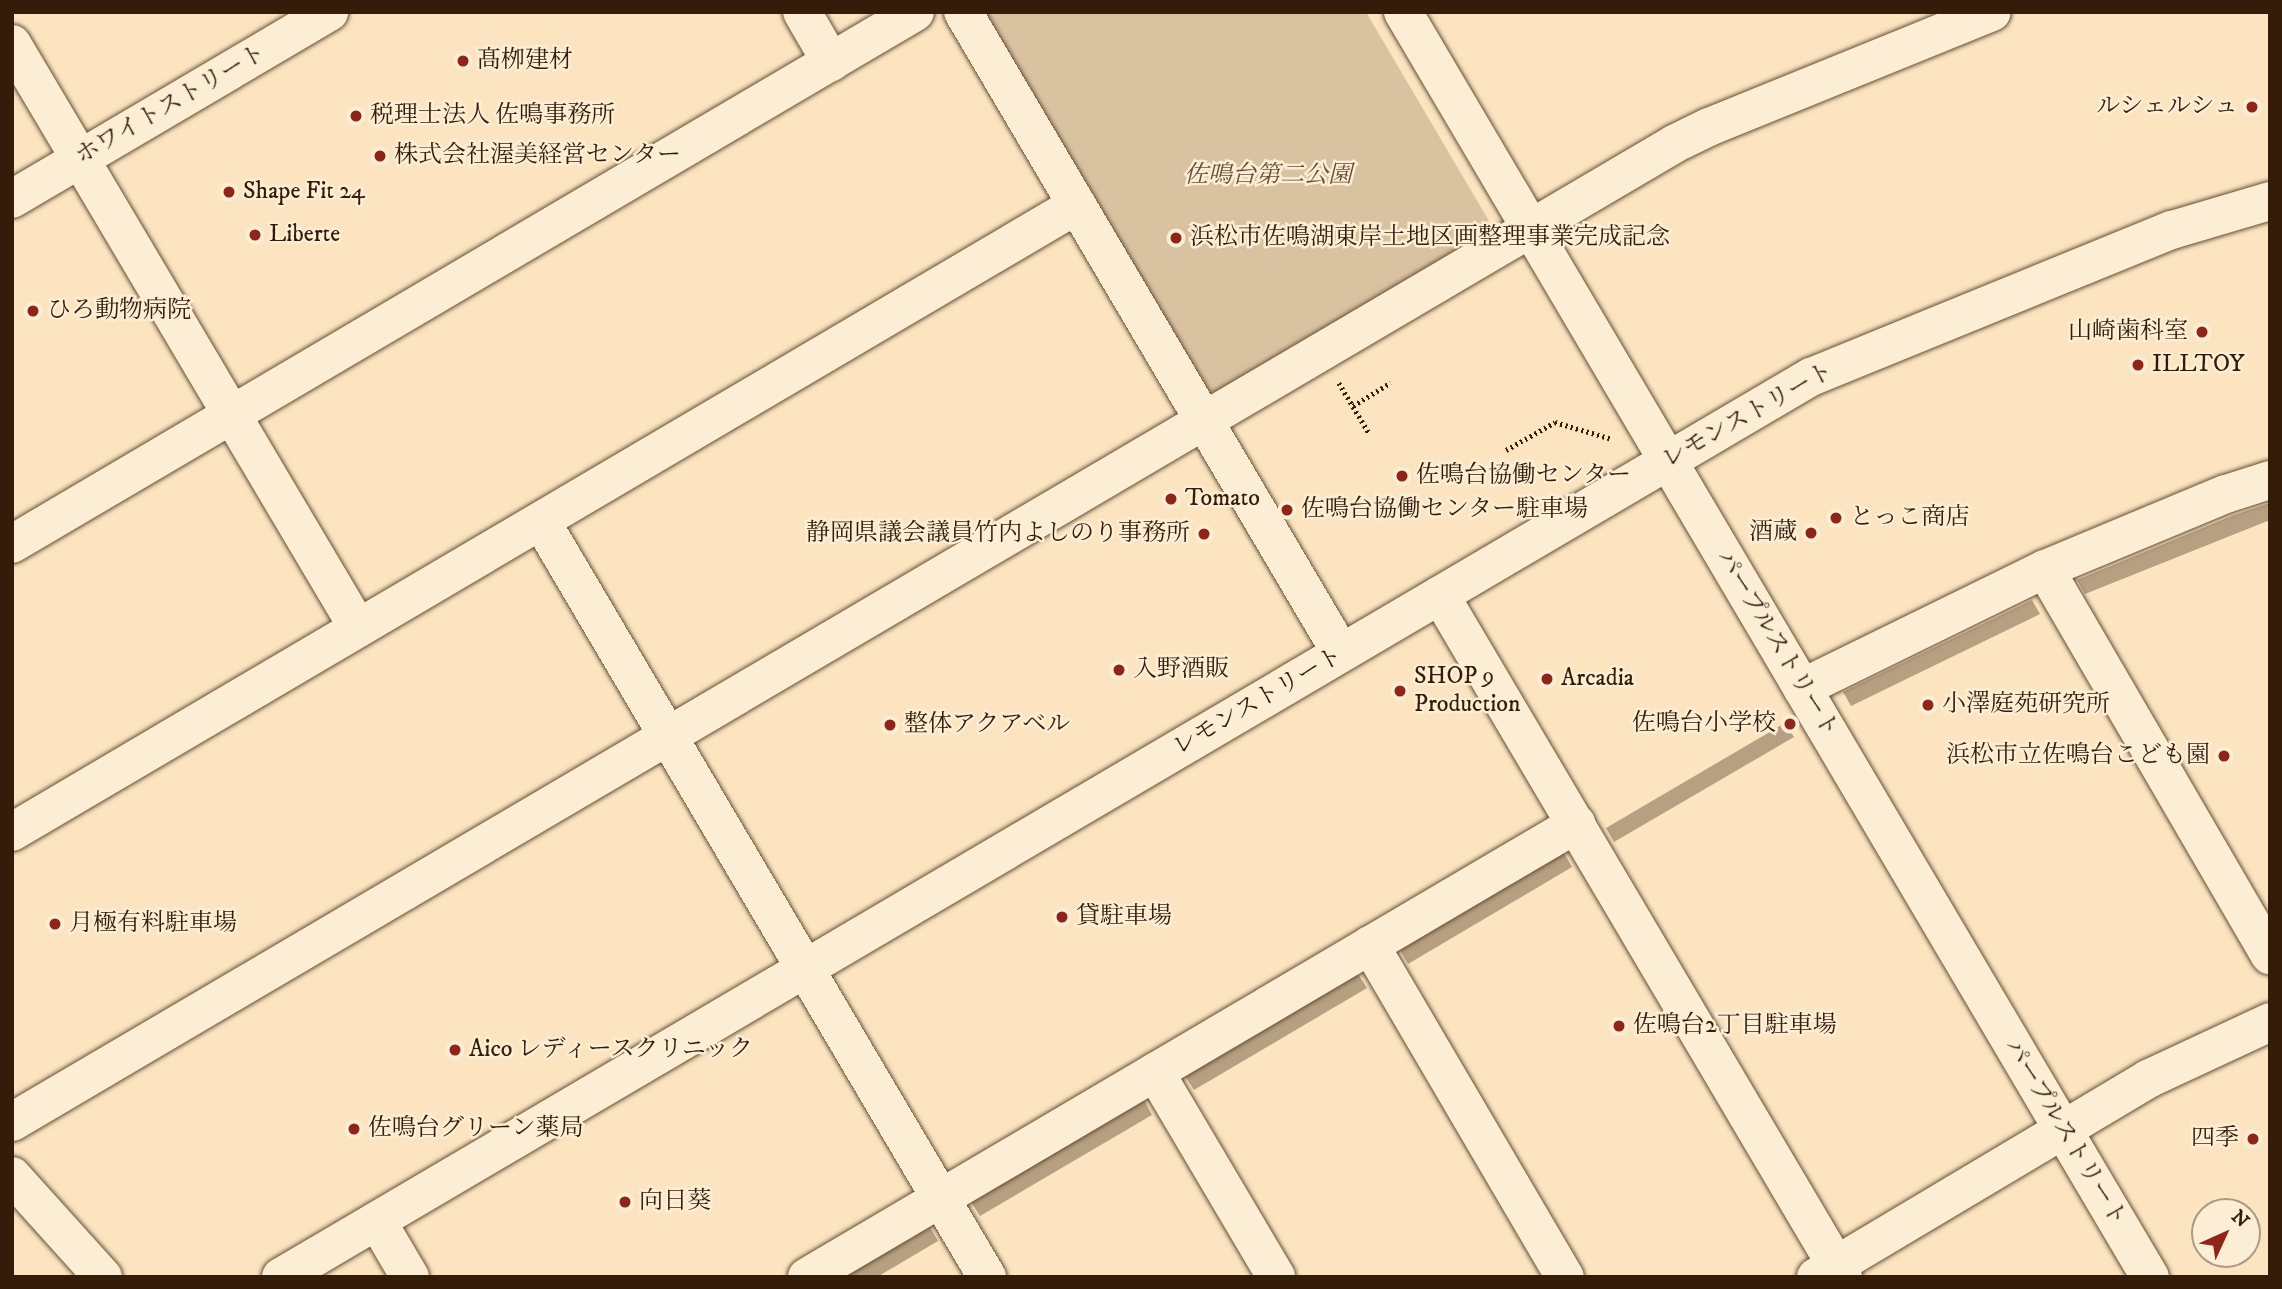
<!DOCTYPE html>
<html>
<head>
<meta charset="utf-8">
<style>
	body { margin:0 }
	#map { position:relative; width:2282px; height:1289px; overflow:hidden; background:#fbe4bf; font-family:"IM FELL DW Pica","Noto Serif JP",serif }
	div>[style] { position:absolute }
	[style*='--x'] { left:calc(var(--x)*1px); top:calc(var(--y)*1px); width:calc(var(--w)*1px); rotate:calc(var(--a)*1deg) }
	.green>* { inset:0; background:#d9c2a0 }
	.water>* { inset:0; background:#b7a081 }
	.path>* { height:4.5px; margin-top:-2.25px; transform-origin:0; background:repeating-linear-gradient(90deg,#341c09 0 2px,transparent 0 5.5px) }
	.roads { filter:drop-shadow(0 0 2px #664e36) drop-shadow(0 0 2px #664e36) }
	.street>* { height:38px; margin:-19px; padding:0 19px; transform-origin:19px; border-radius:19px; background:#fcedd5 }
	.secondary>* { height:38px; margin:-19px; padding:0 19px; transform-origin:19px; border-radius:19px; background:#fcedd5 }
	.dots>* { width:19px; height:19px; translate:-50% -50%; box-sizing:border-box; border:4px solid #fcedd5; border-radius:50% }
	span { translate:-50% -50%; white-space:nowrap; text-align:center; line-height:1.15; -webkit-text-stroke:5px #fcedd5; paint-order:stroke }
	.poi-label { font-size:24px; color:#341c09 }
	.left { translate:0 -50%; text-align:left }
	.right { translate:-100% -50%; text-align:right }
	.street-label { font-size:24px; color:#341c09 }
	.park-label { font-size:24px; color:#664e36; font-style:italic }
	.frame { position:absolute; inset:0; border:14px solid #341c09; pointer-events:none }
	.north { position:absolute; left:2191px; top:1198px; width:70px; height:70px; box-sizing:border-box; background:#fcedd5; border:2px solid #ac9983; border-radius:50%; rotate:45deg; font-size:19px; font-weight:700; line-height:28px; text-align:center; color:#341c09 }
	.north::after { content:''; display:block; margin:auto; width:24px; height:32px; background:#8f2418; clip-path:polygon(50% 0,100% 100%,50% 72%,0 100%) }
</style>
</head>
<body>
<div id="map">
	<div class="green">
		<div style="clip-path:polygon(981px 12px,1366px 12px,1489px 221px,1484px 240px,1222px 394px,1204px 389px)"></div>
	</div>
	<div class="water">
		<div style="clip-path:polygon(2270px 503px,2270px 520px,2085px 594px,2077px 580px,2234px 515px)"></div>
		<div style="clip-path:polygon(2032px 600px,2040px 614px,1851px 706px,1843px 692px)"></div>
		<div style="clip-path:polygon(1785px 723px,1794px 737px,1614px 842px,1606px 828px)"></div>
		<div style="clip-path:polygon(1564px 853px,1572px 867px,1408px 964px,1400px 950px)"></div>
		<div style="clip-path:polygon(1358px 974px,1367px 988px,1194px 1090px,1185px 1076px)"></div>
		<div style="clip-path:polygon(1144px 1100px,1152px 1115px,980px 1216px,971px 1202px)"></div>
		<div style="clip-path:polygon(930px 1227px,938px 1241px,877px 1277px,844px 1277px)"></div>
	</div>
	<div class="path">
		<div style="--x:1339;--y:383;--w:58;--a:59"></div>
		<div style="--x:1353;--y:406;--w:44;--a:-31.9"></div>
		<div style="--x:1506;--y:450;--w:56;--a:-29.7"></div>
		<div style="--x:1555;--y:422;--w:59;--a:16.6"></div>
	</div>
	<div class="roads">
		<div class="street">
			<div style="--x:802;--y:12;--w:58;--a:59.9"></div>
			<div style="--x:963;--y:12;--w:744;--a:59.47"></div>
			<div style="--x:541;--y:521;--w:878;--a:59.46"></div>
			<div style="--x:12;--y:544;--w:1048;--a:-30.5"></div>
			<div style="--x:2045;--y:569;--w:447;--a:59.8"></div>
			<div style="--x:1440;--y:595;--w:792;--a:59.42"></div>
			<div style="--x:1802;--y:688;--w:268;--a:-26.1"></div>
			<div style="--x:2043;--y:570;--w:198;--a:-22.6"></div>
			<div style="--x:2226;--y:494;--w:46;--a:-17.7"></div>
			<div style="--x:12;--y:832;--w:1236;--a:-30.49"></div>
			<div style="--x:1370;--y:945;--w:385;--a:59.6"></div>
			<div style="--x:1155;--y:1072;--w:238;--a:59.4"></div>
			<div style="--x:12;--y:1122;--w:1928;--a:-30.47"></div>
			<div style="--x:1674;--y:144;--w:39;--a:-26"></div>
			<div style="--x:1709;--y:127;--w:305;--a:-22.1"></div>
			<div style="--x:12;--y:1176;--w:136;--a:48"></div>
			<div style="--x:377;--y:1221;--w:65;--a:59.5"></div>
			<div style="--x:807;--y:1277;--w:893;--a:-30.5"></div>
			<div style="--x:1816;--y:1277;--w:387;--a:-30.8"></div>
			<div style="--x:2148;--y:1079;--w:135;--a:-25"></div>
		</div>
		<div class="secondary">
			<div style="--x:1403;--y:12;--w:1469;--a:59.44"></div>
			<div style="--x:12;--y:44;--w:679;--a:59.35"></div>
			<div style="--x:12;--y:199;--w:368;--a:-30.5"></div>
			<div style="--x:281;--y:1277;--w:1775;--a:-30.47"></div>
			<div style="--x:1811;--y:377;--w:390;--a:-22.2"></div>
			<div style="--x:2172;--y:230;--w:102;--a:-16.5"></div>
		</div>
	</div>
	<div class="dots">
		<div style="left:463px;top:61px;background:#8f2418"></div>
		<div style="left:2252px;top:107px;background:#8f2418"></div>
		<div style="left:356px;top:116px;background:#8f2418"></div>
		<div style="left:380px;top:156px;background:#8f2418"></div>
		<div style="left:229px;top:192px;background:#8f2418"></div>
		<div style="left:255px;top:235px;background:#8f2418"></div>
		<div style="left:1176px;top:238px;background:#8f2418"></div>
		<div style="left:33px;top:311px;background:#8f2418"></div>
		<div style="left:2202px;top:332px;background:#8f2418"></div>
		<div style="left:2138px;top:365px;background:#8f2418"></div>
		<div style="left:1402px;top:476px;background:#8f2418"></div>
		<div style="left:1171px;top:499px;background:#8f2418"></div>
		<div style="left:1287px;top:510px;background:#8f2418"></div>
		<div style="left:1836px;top:518px;background:#8f2418"></div>
		<div style="left:1811px;top:533px;background:#8f2418"></div>
		<div style="left:1204px;top:534px;background:#8f2418"></div>
		<div style="left:1119px;top:670px;background:#8f2418"></div>
		<div style="left:1547px;top:679px;background:#8f2418"></div>
		<div style="left:1400px;top:691px;background:#8f2418"></div>
		<div style="left:1928px;top:705px;background:#8f2418"></div>
		<div style="left:1790px;top:724px;background:#8f2418"></div>
		<div style="left:890px;top:725px;background:#8f2418"></div>
		<div style="left:2224px;top:756px;background:#8f2418"></div>
		<div style="left:1062px;top:917px;background:#8f2418"></div>
		<div style="left:55px;top:924px;background:#8f2418"></div>
		<div style="left:1619px;top:1026px;background:#8f2418"></div>
		<div style="left:455px;top:1050px;background:#8f2418"></div>
		<div style="left:354px;top:1129px;background:#8f2418"></div>
		<div style="left:2253px;top:1139px;background:#8f2418"></div>
		<div style="left:625px;top:1202px;background:#8f2418"></div>
	</div>
	<div class="poi-label">
		<span class="left" style="left:477px;top:61px">髙栁建材</span>
		<span class="right" style="left:2238px;top:107px">ルシェルシュ</span>
		<span class="left" style="left:370px;top:116px">税理士法人 佐鳴事務所</span>
		<span class="left" style="left:394px;top:156px">株式会社渥美経営センター</span>
		<span class="left" style="left:243px;top:192px">Shape Fit 24</span>
		<span class="left" style="left:269px;top:235px">Liberte</span>
		<span class="left" style="left:1190px;top:238px">浜松市佐鳴湖東岸土地区画整理事業完成記念</span>
		<span class="left" style="left:47px;top:311px">ひろ動物病院</span>
		<span class="right" style="left:2188px;top:332px">山崎歯科室</span>
		<span class="left" style="left:2152px;top:365px">ILLTOY</span>
		<span class="left" style="left:1416px;top:476px">佐鳴台協働センター</span>
		<span class="left" style="left:1185px;top:499px">Tomato</span>
		<span class="left" style="left:1301px;top:510px">佐鳴台協働センター駐車場</span>
		<span class="left" style="left:1850px;top:518px">とっこ商店</span>
		<span class="right" style="left:1797px;top:533px">酒蔵</span>
		<span class="right" style="left:1190px;top:534px">静岡県議会議員竹内よしのり事務所</span>
		<span class="left" style="left:1133px;top:670px">入野酒販</span>
		<span class="left" style="left:1414px;top:691px">SHOP 9<br>Production</span>
		<span class="left" style="left:1561px;top:679px">Arcadia</span>
		<span class="left" style="left:1942px;top:705px">小澤庭苑研究所</span>
		<span class="right" style="left:1776px;top:724px">佐鳴台小学校</span>
		<span class="left" style="left:904px;top:725px">整体アクアベル</span>
		<span class="right" style="left:2210px;top:756px">浜松市立佐鳴台こども園</span>
		<span class="left" style="left:1076px;top:917px">貸駐車場</span>
		<span class="left" style="left:69px;top:924px">月極有料駐車場</span>
		<span class="left" style="left:1633px;top:1026px">佐鳴台2丁目駐車場</span>
		<span class="left" style="left:469px;top:1050px">Aico レディースクリニック</span>
		<span class="left" style="left:368px;top:1129px">佐鳴台グリーン薬局</span>
		<span class="right" style="left:2239px;top:1139px">四季</span>
		<span class="left" style="left:639px;top:1202px">向日葵</span>
	</div>
	<div class="street-label">
		<span style="left:171px;top:105px;rotate:-30deg">ホワイトストリート</span>
		<span style="left:1748px;top:416px;rotate:-29deg">レモンストリート</span>
		<span style="left:1777px;top:644px;rotate:59deg">パープルストリート</span>
		<span style="left:1258px;top:702px;rotate:-30deg">レモンストリート</span>
		<span style="left:2065px;top:1133px;rotate:59deg">パープルストリート</span>
	</div>
	<div class="park-label">
		<span style="left:1268px;top:176px">佐鳴台第二公園</span>
	</div>
	<div class="frame"></div>
	<div class="north">N</div>
</div>
</body>
</html>
